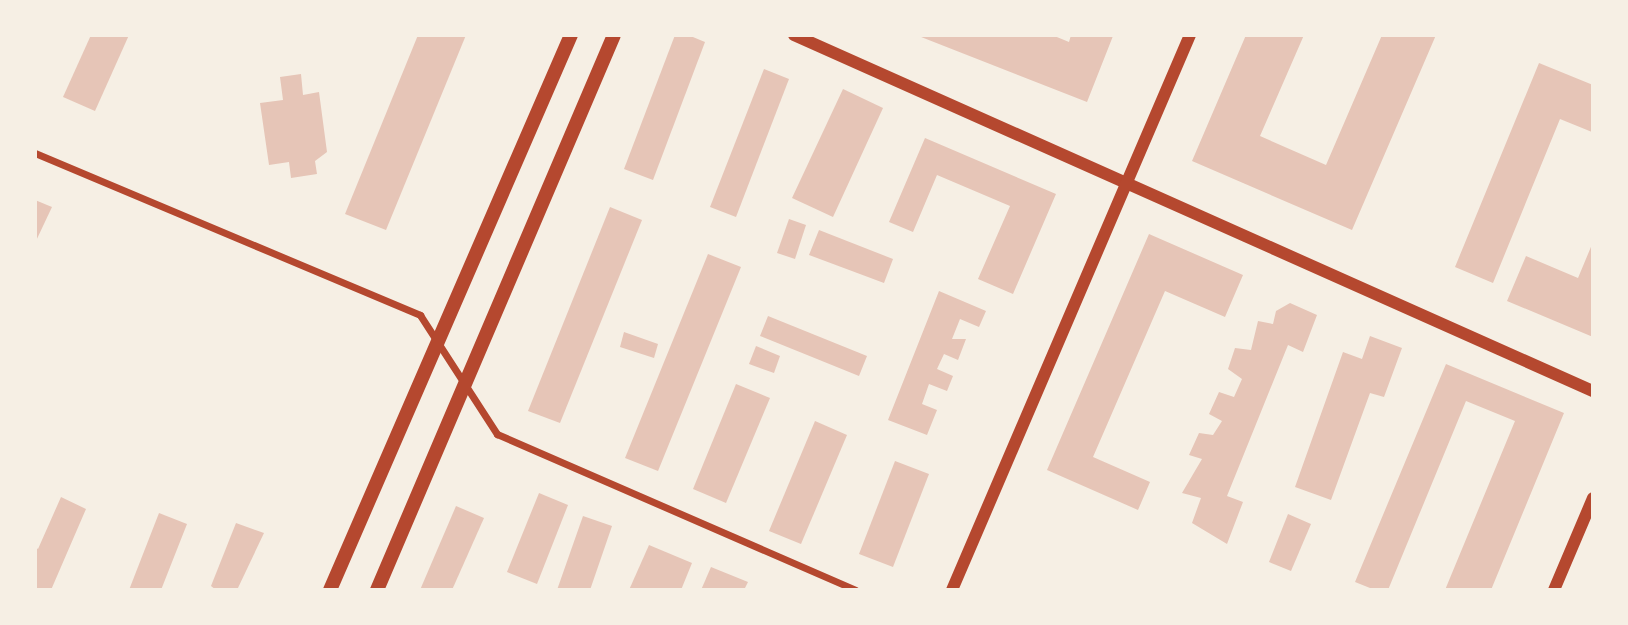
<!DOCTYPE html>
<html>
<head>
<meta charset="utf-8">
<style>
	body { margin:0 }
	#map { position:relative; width:1628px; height:625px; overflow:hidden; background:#f6efe4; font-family:Overpass,sans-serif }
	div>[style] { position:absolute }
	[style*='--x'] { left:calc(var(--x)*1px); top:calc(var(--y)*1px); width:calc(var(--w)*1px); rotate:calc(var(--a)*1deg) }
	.building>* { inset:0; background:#e6c5b7 }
	.minor>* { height:7px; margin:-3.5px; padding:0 3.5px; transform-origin:3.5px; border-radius:3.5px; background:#b5482f }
	.tertiary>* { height:12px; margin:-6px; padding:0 6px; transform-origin:6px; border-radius:6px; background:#b5482f }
	.secondary>* { height:14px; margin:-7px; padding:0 7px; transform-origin:7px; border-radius:7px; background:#b5482f }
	span { translate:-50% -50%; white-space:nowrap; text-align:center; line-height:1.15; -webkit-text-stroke:5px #f6efe4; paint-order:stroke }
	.frame { position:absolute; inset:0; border:37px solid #f6efe4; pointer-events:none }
</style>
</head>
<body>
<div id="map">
	<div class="building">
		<div style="clip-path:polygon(91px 35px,129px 35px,95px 111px,63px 97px)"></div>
		<div style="clip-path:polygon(418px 35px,466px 35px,386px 230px,345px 214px)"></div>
		<div style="clip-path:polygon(675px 35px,688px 35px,705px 42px,653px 180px,624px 169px)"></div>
		<div style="clip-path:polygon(916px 35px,1052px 35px,1069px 42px,1071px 35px,1113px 36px,1087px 102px)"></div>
		<div style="clip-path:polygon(1246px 35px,1304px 35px,1260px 136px,1326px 165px,1382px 35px,1436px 35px,1352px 230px,1192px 161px)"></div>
		<div style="clip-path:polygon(1539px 63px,1593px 85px,1593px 129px,1592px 132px,1560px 119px,1493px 283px,1455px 267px)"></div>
		<div style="clip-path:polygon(764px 69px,789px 79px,736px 217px,710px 207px)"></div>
		<div style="clip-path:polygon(301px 74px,303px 95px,319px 92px,327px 152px,315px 161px,317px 174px,291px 178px,289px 162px,269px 165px,260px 103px,283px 100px,280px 77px)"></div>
		<div style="clip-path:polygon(843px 89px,883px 108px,833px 217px,792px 198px)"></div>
		<div style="clip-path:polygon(925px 138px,1056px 194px,1013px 294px,978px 279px,1010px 206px,937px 175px,913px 232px,889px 222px)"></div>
		<div style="clip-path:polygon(35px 200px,52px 207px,35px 243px)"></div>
		<div style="clip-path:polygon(610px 207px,642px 220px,560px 423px,528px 411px)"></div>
		<div style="clip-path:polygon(789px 219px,806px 225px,795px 259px,777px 253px)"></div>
		<div style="clip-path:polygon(819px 230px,893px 259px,884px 283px,809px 255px)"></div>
		<div style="clip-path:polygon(1149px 234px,1243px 275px,1225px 317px,1165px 291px,1093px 457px,1150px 482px,1138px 510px,1047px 470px)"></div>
		<div style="clip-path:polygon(1593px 242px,1593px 337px,1507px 301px,1526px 256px,1578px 278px)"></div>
		<div style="clip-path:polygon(708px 254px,741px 267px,658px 471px,625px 458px)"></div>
		<div style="clip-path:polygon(939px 291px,986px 311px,979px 327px,960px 319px,952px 339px,966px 339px,958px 360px,944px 354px,937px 369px,953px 376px,947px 391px,929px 384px,922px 404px,937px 410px,927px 435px,888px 420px)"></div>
		<div style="clip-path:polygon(1290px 303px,1317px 315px,1303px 352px,1288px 345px,1227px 496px,1243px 502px,1227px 544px,1192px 523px,1201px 498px,1182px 493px,1202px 459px,1189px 455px,1199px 433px,1213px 435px,1222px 421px,1209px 414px,1219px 392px,1234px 397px,1242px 379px,1228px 369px,1235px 348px,1251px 350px,1258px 321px,1273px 324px,1276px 311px)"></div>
		<div style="clip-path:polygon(768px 316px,867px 356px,859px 376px,760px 336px)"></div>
		<div style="clip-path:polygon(624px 332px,658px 344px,654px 358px,620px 347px)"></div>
		<div style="clip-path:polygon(1370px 336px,1402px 348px,1384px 397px,1370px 393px,1331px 500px,1295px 487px,1343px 352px,1362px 359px)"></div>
		<div style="clip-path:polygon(756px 346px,780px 356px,774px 373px,749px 364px)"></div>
		<div style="clip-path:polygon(1446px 364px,1564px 413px,1491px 590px,1445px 590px,1515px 421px,1466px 401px,1388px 590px,1375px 590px,1355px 582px)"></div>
		<div style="clip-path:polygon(736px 384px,770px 398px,726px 503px,693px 489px)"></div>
		<div style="clip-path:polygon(815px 421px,847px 435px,801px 544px,769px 531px)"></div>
		<div style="clip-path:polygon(895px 461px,929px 474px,893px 567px,859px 554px)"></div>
		<div style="clip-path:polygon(539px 493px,568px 505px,537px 584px,507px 572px)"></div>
		<div style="clip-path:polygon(61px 497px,86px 509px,51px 590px,35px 590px,35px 547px,38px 549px)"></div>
		<div style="clip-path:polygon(456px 506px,484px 518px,452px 590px,420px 590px)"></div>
		<div style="clip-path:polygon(159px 513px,187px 524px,161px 590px,129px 590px)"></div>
		<div style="clip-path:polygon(1288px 514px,1311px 524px,1291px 571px,1269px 562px)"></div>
		<div style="clip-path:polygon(583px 516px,612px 526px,590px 590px,557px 590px)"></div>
		<div style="clip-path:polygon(236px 523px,264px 533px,237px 590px,216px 590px,211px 586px)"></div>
		<div style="clip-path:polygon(649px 545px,692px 563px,681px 590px,629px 590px)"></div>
		<div style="clip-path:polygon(711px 567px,748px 582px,744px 590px,701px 590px)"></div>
	</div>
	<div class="minor">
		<div style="--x:35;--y:153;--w:418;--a:22.8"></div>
		<div style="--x:420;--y:315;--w:142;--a:57.1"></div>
		<div style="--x:497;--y:434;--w:391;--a:23.5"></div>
	</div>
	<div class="tertiary">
		<div style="--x:794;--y:35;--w:875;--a:24.02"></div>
		<div style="--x:952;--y:590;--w:604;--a:-66.79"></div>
		<div style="--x:1554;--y:590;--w:100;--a:-67"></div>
	</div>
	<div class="secondary">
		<div style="--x:330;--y:590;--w:605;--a:-66.53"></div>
		<div style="--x:377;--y:590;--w:603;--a:-66.88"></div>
	</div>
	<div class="frame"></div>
</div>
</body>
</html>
